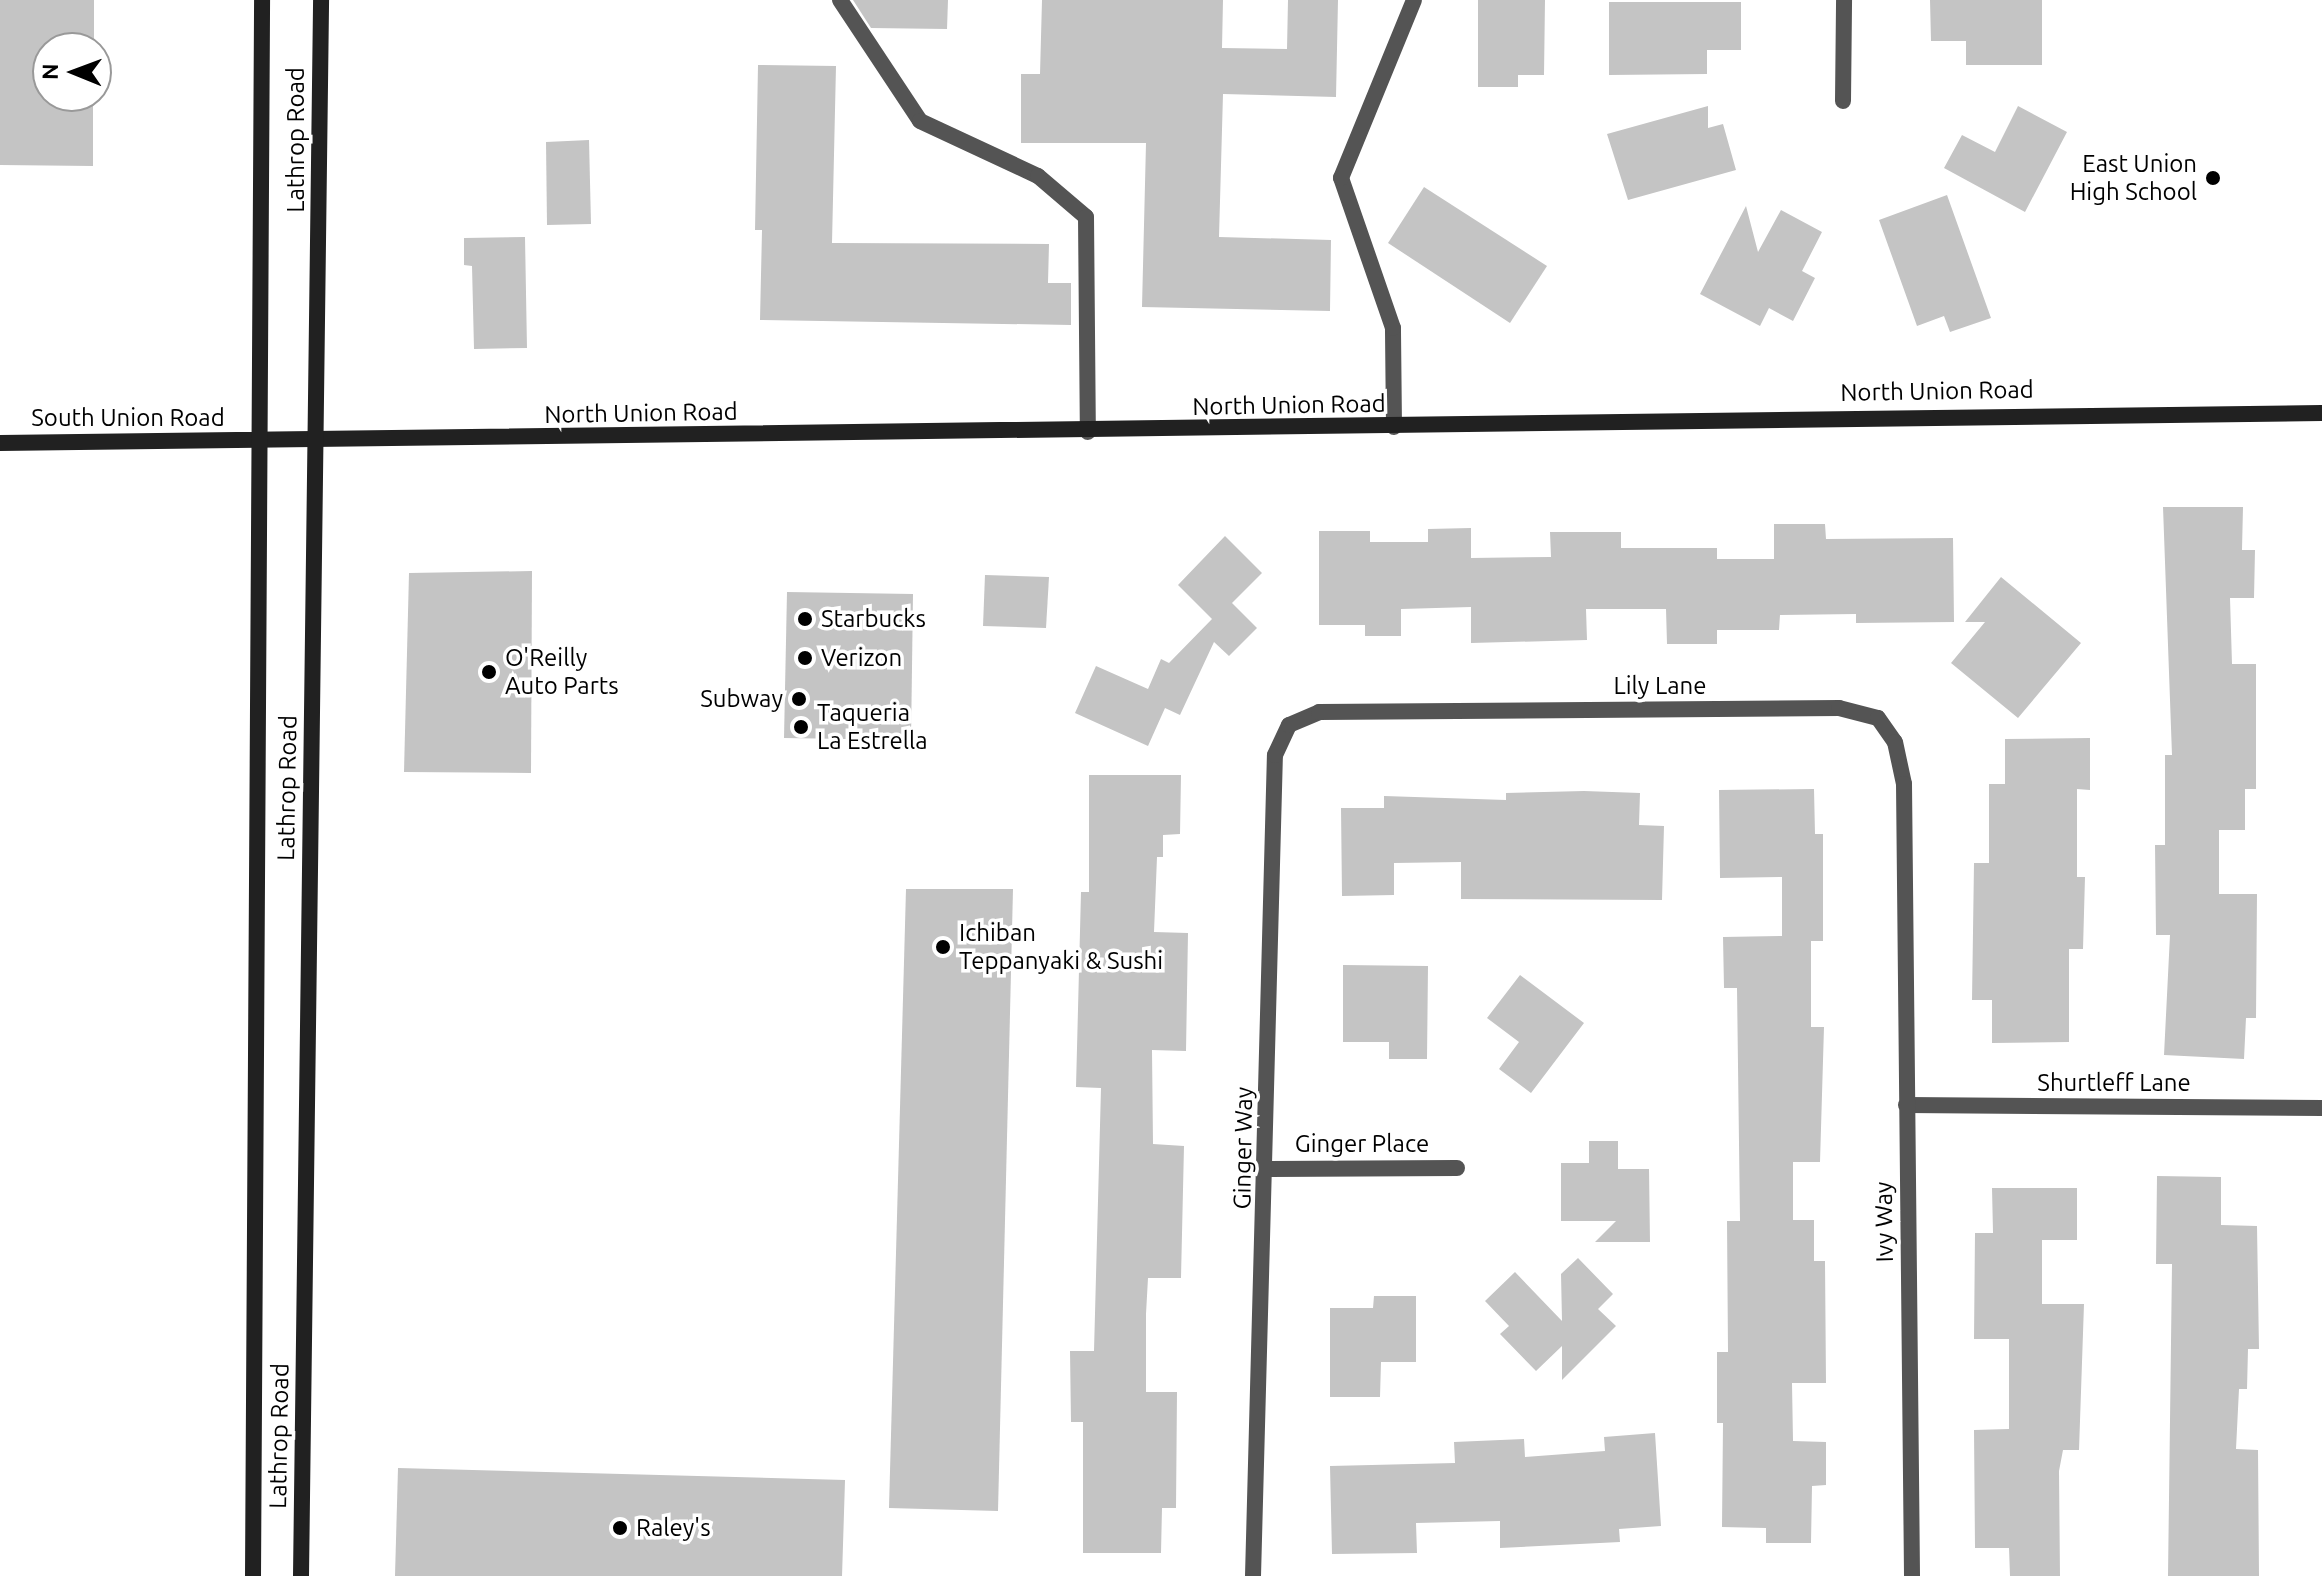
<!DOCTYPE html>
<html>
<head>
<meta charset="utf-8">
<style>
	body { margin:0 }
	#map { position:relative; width:2322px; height:1576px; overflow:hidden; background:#fff; font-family:Ubuntu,sans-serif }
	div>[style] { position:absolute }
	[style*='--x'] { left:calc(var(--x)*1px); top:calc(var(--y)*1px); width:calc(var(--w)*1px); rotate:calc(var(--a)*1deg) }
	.building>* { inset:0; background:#c4c4c4 }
	.street>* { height:16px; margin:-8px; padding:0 8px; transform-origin:8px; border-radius:8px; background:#545454 }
	.secondary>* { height:16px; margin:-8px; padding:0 8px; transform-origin:8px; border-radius:8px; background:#212121 }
	.dots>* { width:22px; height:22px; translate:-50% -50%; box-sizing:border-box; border:4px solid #fff; border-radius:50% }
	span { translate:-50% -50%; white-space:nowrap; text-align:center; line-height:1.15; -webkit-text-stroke:7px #fff; paint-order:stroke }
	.street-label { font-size:24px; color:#000 }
	.poi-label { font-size:24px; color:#000 }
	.right { translate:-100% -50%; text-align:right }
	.left { translate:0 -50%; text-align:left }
	.north { position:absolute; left:32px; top:32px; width:80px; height:80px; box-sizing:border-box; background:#fff; border:2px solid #999; border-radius:50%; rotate:271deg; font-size:22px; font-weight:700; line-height:32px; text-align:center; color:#000 }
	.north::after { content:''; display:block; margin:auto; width:28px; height:36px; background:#000; clip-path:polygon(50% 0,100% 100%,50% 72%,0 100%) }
</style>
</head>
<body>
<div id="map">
	<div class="building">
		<div style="clip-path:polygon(0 0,94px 0,94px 48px,48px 48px,48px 96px,93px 96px,93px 166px,0 165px)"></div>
		<div style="clip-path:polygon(853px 0,948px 0,947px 29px,871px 28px)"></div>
		<div style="clip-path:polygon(1042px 0,1223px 0,1222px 48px,1287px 49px,1288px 0,1338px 0,1336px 97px,1223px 94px,1219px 237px,1331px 240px,1330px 311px,1142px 307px,1146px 143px,1021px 143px,1021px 74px,1040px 74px)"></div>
		<div style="clip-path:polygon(1478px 0,1545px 0,1544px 75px,1518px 75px,1518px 87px,1478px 87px)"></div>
		<div style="clip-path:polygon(1930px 0,2042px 0,2042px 65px,1966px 65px,1966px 41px,1931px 41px)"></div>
		<div style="clip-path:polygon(1609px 2px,1741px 2px,1741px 50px,1707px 50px,1707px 74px,1609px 75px)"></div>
		<div style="clip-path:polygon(758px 65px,836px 66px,832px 243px,1049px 244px,1048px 283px,1071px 283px,1071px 325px,760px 320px,762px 230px,755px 230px)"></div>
		<div style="clip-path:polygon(1708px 106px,1708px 128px,1723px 124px,1736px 170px,1628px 200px,1607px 134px)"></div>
		<div style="clip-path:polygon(2018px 106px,2067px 132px,2025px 212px,1944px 168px,1962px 135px,1995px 152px)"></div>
		<div style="clip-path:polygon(589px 140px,591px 224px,547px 225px,546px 142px)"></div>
		<div style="clip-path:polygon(1424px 187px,1547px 266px,1510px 323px,1388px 243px)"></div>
		<div style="clip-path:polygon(1947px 195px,1991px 318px,1950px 332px,1944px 316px,1917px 326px,1879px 220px)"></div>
		<div style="clip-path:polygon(1746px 206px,1758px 252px,1781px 210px,1822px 232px,1802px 271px,1815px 278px,1793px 321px,1769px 308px,1760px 326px,1700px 294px)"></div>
		<div style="clip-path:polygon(525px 237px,527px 348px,474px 349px,472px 266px,464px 265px,464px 238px)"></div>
		<div style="clip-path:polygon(2163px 507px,2243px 507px,2242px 550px,2255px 550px,2254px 598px,2230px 598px,2232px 664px,2256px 664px,2256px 789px,2245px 789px,2245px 830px,2219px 830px,2219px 894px,2257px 894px,2256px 1018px,2246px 1018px,2244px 1059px,2164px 1055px,2170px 935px,2156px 935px,2155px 845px,2165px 845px,2165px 755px,2172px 755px)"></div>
		<div style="clip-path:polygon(1774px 524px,1825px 524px,1826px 539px,1953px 538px,1954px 622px,1856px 623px,1856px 614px,1780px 615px,1779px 630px,1717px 630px,1717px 644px,1667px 644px,1666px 609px,1586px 609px,1587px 640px,1471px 643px,1471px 607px,1401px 609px,1401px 636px,1365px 636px,1365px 625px,1319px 625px,1319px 531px,1370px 531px,1370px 542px,1428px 542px,1428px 529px,1471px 528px,1471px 558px,1551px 557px,1550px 532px,1621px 532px,1621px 548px,1717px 548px,1717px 559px,1774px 559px)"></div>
		<div style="clip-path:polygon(1225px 536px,1262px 573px,1232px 603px,1257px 628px,1229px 656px,1214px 642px,1180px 715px,1165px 708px,1148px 746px,1075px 713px,1096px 666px,1148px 689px,1161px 659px,1169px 663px,1212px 619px,1178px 585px)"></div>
		<div style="clip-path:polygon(532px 571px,531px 773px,404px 772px,409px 573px)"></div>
		<div style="clip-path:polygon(985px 575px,1049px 577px,1046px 628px,983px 626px)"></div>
		<div style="clip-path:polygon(2001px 577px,2081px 643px,2018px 718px,1951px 663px,1985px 622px,1965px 622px)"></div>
		<div style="clip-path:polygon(787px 592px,913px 594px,911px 740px,784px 738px)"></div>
		<div style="clip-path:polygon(2090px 738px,2090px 790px,2077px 789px,2077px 877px,2085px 877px,2083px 949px,2069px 949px,2069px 1042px,1992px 1043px,1992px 1000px,1972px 1000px,1974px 863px,1989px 863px,1989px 784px,2005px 784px,2005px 739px)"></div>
		<div style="clip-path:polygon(1089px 775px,1181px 775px,1180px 834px,1163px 835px,1163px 857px,1157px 857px,1154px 932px,1188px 933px,1186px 1051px,1152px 1050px,1153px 1144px,1184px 1146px,1181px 1278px,1148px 1278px,1146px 1314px,1146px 1392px,1177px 1392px,1176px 1508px,1162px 1508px,1161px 1553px,1083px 1553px,1083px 1422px,1071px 1422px,1070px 1351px,1094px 1351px,1101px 1088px,1076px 1087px,1081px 892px,1089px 892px)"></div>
		<div style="clip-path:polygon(1814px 789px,1815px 834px,1823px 834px,1823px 941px,1811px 941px,1811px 1027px,1824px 1027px,1820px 1162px,1793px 1162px,1793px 1220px,1814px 1220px,1814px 1261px,1825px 1261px,1826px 1383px,1792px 1383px,1793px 1441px,1826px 1442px,1826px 1485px,1812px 1486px,1811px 1543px,1766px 1543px,1766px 1528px,1722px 1527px,1723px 1423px,1717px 1423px,1717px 1352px,1728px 1352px,1727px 1221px,1740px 1221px,1737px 988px,1724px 988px,1723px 937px,1782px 936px,1782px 877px,1720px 878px,1719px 790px)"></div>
		<div style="clip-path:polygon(1584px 791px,1640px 793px,1639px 825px,1664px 826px,1662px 900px,1461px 899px,1461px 862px,1394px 863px,1394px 895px,1342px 896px,1341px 808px,1384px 808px,1384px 796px,1506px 800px,1506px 793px)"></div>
		<div style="clip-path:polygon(906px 889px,1013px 889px,998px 1511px,889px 1508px)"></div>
		<div style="clip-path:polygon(1343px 965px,1428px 966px,1427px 1059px,1389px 1059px,1389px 1042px,1343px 1042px)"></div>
		<div style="clip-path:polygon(1520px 975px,1584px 1023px,1531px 1093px,1499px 1069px,1519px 1042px,1487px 1018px)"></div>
		<div style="clip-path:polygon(1589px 1141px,1618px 1141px,1618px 1169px,1649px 1169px,1650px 1242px,1595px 1242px,1616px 1221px,1561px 1221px,1561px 1163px,1589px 1163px)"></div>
		<div style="clip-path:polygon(2157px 1176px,2221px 1177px,2221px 1225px,2257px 1226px,2259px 1349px,2248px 1349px,2247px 1389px,2239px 1389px,2236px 1449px,2258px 1450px,2259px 1576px,2168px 1576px,2172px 1264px,2156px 1264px)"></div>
		<div style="clip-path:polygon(1992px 1188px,2077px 1188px,2077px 1240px,2042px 1240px,2042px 1304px,2084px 1304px,2079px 1450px,2063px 1450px,2059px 1471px,2060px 1576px,2010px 1576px,2009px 1548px,1975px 1548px,1974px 1430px,2009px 1429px,2009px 1339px,1974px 1339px,1975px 1233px,1993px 1233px)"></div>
		<div style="clip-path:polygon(1578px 1258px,1613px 1294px,1598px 1309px,1616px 1326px,1562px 1380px,1562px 1346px,1536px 1371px,1500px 1334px,1509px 1326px,1485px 1301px,1515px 1272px,1562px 1321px,1561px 1274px)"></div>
		<div style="clip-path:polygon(1374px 1296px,1416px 1296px,1416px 1362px,1381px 1362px,1380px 1397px,1330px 1397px,1330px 1308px,1373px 1308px)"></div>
		<div style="clip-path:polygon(1655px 1433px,1661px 1526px,1619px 1529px,1620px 1542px,1500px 1548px,1500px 1521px,1416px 1523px,1417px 1553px,1332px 1554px,1330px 1466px,1455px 1463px,1454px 1442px,1524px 1439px,1525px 1457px,1605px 1451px,1604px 1437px)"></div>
		<div style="clip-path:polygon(398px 1468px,845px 1480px,842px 1576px,395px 1576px)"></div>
	</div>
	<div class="street">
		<div style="--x:840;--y:0;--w:145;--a:56.5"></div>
		<div style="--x:920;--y:121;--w:130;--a:25"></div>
		<div style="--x:1038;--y:176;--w:63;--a:40.5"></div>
		<div style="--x:1086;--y:217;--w:215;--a:89.5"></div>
		<div style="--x:1843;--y:101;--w:101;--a:-89.4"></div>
		<div style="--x:1394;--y:427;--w:99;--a:-90.6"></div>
		<div style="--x:1393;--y:328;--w:159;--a:-109.1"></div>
		<div style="--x:1341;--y:178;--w:192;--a:-67.7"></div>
		<div style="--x:1906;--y:1105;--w:416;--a:0.4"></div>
		<div style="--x:1268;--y:1169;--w:189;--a:-0.3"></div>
		<div style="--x:1253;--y:1576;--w:821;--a:-88.47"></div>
		<div style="--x:1275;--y:755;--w:33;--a:-65"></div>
		<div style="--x:1289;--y:725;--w:33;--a:-23"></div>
		<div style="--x:1319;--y:712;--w:520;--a:-0.44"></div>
		<div style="--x:1839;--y:708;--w:40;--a:14.4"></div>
		<div style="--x:1878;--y:718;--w:29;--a:55"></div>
		<div style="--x:1895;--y:742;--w:43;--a:77.9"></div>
		<div style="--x:1904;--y:784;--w:792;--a:89.42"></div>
	</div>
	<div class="secondary">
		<div style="--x:0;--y:443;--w:2322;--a:-0.74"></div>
		<div style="--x:253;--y:1576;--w:1576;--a:-89.67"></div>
		<div style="--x:301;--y:1576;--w:1576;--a:-89.27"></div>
	</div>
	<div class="dots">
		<div style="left:2213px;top:178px;background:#000"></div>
		<div style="left:805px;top:619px;background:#000"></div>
		<div style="left:805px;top:658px;background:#000"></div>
		<div style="left:489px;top:672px;background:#000"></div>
		<div style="left:799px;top:699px;background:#000"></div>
		<div style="left:801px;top:727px;background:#000"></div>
		<div style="left:943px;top:947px;background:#000"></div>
		<div style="left:620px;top:1528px;background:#000"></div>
	</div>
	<div class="street-label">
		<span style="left:296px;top:140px;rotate:-90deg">Lathrop Road</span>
		<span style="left:1937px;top:391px;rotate:-1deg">North Union Road</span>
		<span style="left:1289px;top:405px;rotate:-1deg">North Union Road</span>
		<span style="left:641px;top:413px;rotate:-1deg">North Union Road</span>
		<span style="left:128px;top:418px">South Union Road</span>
		<span style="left:1660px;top:686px">Lily Lane</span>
		<span style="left:287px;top:788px;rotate:-89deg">Lathrop Road</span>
		<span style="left:2114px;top:1083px">Shurtleff Lane</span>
		<span style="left:1362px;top:1144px">Ginger Place</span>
		<span style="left:1243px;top:1148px;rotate:-89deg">Ginger Way</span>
		<span style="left:1884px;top:1222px;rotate:-91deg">Ivy Way</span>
		<span style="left:279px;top:1436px;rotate:-89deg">Lathrop Road</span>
	</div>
	<div class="poi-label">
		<span class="right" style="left:2197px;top:178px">East Union<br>High School</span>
		<span class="left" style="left:821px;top:619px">Starbucks</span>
		<span class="left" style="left:505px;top:672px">O'Reilly<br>Auto Parts</span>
		<span class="left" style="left:821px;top:658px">Verizon</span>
		<span class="right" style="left:783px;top:699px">Subway</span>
		<span class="left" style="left:817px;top:727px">Taqueria<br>La Estrella</span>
		<span class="left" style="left:959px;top:947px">Ichiban<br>Teppanyaki &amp; Sushi</span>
		<span class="left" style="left:636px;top:1528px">Raley's</span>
	</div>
	<div class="north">N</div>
</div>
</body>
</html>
